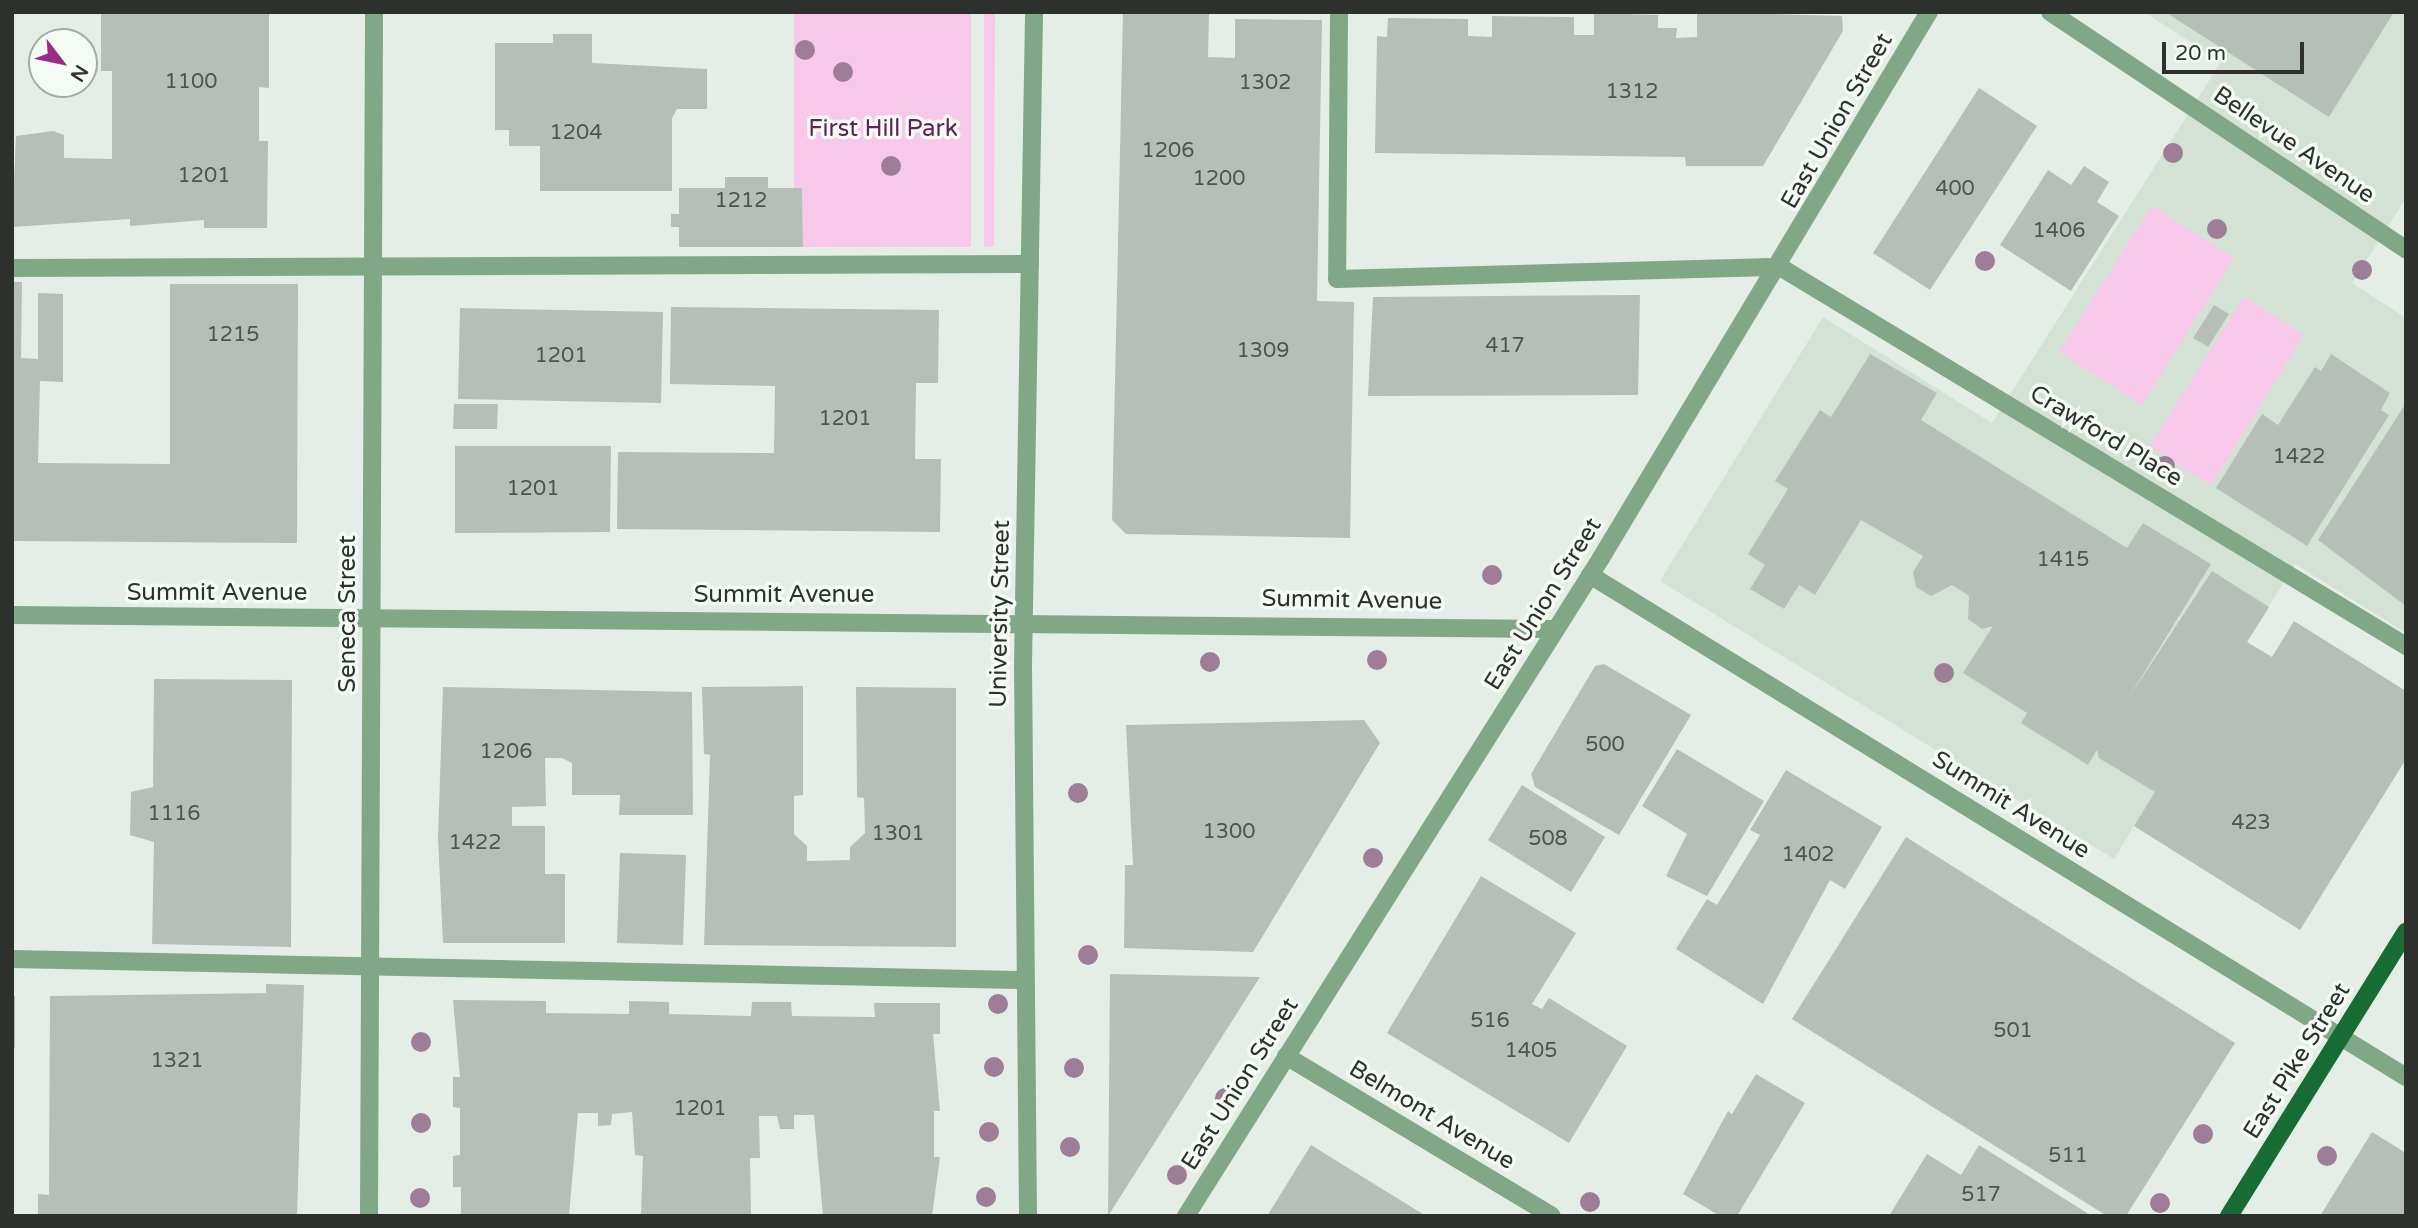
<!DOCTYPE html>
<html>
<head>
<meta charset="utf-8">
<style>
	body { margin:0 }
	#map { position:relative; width:2418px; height:1228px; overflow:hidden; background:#e5eee6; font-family:"Varela Round",sans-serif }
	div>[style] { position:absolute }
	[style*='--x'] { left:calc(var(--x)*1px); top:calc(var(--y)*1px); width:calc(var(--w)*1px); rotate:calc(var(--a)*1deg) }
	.built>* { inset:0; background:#d4e2d6 }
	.green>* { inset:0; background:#f8c8ea }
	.building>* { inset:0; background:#b6bfb7 }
	.minor>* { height:18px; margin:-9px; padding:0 9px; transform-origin:9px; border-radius:9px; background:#80a786 }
	.major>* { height:18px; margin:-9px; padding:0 9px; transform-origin:9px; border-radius:9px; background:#166c32 }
	.trees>* { width:20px; height:20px; margin:-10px; border-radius:50%; background:#9d7e96 }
	span { translate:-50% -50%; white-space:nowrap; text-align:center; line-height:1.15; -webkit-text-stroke:7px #f3fbf4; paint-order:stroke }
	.number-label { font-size:21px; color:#4f5450 }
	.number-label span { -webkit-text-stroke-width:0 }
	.street-label { font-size:24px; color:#2d302d }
	.park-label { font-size:24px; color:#622354 }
	.frame { position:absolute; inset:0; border:14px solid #2d302d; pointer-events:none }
	.north { position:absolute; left:28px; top:28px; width:70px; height:70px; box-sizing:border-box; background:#f3fbf4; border:2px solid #a4aaa4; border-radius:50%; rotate:122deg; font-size:19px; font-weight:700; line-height:28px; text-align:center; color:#2d302d }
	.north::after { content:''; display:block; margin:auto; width:24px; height:32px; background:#9c2a87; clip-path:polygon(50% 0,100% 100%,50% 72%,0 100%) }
	.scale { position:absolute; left:2162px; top:42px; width:142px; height:32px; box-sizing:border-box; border:4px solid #2d302d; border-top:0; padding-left:9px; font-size:21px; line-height:24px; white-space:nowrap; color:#2d302d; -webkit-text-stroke:5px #f3fbf4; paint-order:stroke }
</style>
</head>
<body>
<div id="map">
	<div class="built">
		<div style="clip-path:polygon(2144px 12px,2406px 12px,2406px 198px,2352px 283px,2406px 318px,2406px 633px,2295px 564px,2114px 859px,1660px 581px,1823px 317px,1992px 423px,2221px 62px)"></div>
	</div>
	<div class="green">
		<div style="clip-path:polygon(794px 12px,971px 12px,971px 247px,803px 247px,802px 188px,794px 188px)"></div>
		<div style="clip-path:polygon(984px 12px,995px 12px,994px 246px,984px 247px)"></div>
		<div style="clip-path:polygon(2152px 206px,2234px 258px,2142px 405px,2059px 352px)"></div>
		<div style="clip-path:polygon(2244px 297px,2304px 335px,2211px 485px,2150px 446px)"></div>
	</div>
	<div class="building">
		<div style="clip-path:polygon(101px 12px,269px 12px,269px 88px,259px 87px,259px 141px,268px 141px,267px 228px,204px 228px,204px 220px,130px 226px,130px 219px,12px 227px,16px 136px,53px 131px,64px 135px,64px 158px,112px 159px,112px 71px,101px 71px)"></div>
		<div style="clip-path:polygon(1123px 12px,1209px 13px,1208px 57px,1235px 58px,1235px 19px,1322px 20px,1317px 301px,1354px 302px,1350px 538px,1126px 534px,1112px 520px)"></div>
		<div style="clip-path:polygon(1697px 12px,1842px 16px,1843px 31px,1763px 166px,1686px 166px,1685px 157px,1375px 153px,1377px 36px,1387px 37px,1388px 18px,1468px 19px,1468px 36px,1492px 37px,1492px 16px,1574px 17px,1574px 35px,1594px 35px,1594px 13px,1658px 15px,1658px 28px,1677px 28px,1676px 38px,1697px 37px)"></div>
		<div style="clip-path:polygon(2165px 12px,2394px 12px,2329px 117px)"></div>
		<div style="clip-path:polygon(553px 34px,592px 34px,592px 63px,707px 69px,707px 109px,677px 109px,672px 118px,672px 191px,540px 191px,540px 146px,509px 146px,509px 130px,495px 130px,495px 43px,553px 43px)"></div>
		<div style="clip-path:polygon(1979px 88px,2037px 126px,1930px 290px,1873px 253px)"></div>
		<div style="clip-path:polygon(2084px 166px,2109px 182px,2097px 202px,2119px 216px,2071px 291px,2000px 245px,2048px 170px,2071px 185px)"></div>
		<div style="clip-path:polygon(725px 177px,768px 177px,768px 188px,802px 188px,803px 247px,679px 247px,679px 227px,671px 227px,671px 214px,679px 214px,679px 188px,725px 188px)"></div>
		<div style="clip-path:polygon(12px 282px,22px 282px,21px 358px,38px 359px,38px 293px,63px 294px,63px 382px,40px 381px,38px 463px,170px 464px,170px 284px,298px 284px,297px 543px,12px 541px)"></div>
		<div style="clip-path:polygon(1640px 295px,1638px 395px,1368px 396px,1373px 297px)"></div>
		<div style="clip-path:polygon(2214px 305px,2229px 314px,2208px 347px,2193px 338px)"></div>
		<div style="clip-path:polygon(671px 307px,939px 310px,938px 383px,916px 383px,915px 459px,941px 459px,940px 532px,617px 529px,618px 452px,774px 453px,775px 386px,670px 384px)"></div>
		<div style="clip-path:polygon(460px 308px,663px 312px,661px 403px,458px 399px)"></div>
		<div style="clip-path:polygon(1870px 354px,1937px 393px,1921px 420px,2127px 548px,2143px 523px,2211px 564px,2128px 699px,2212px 571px,2269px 607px,2247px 642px,2272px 657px,2294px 621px,2406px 691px,2406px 759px,2300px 930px,2134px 826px,2155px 792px,2099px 758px,2097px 750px,2088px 765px,2021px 723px,2027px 713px,1963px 673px,1993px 626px,1982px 629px,1968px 619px,1969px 596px,1952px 585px,1931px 596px,1916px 587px,1913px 572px,1923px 556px,1861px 520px,1815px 595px,1799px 585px,1784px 609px,1750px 589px,1765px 565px,1748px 554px,1788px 489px,1775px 481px,1820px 410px,1831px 417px)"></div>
		<div style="clip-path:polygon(2331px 354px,2390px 393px,2381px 410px,2389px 415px,2307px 546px,2216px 488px,2262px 414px,2278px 425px,2315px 367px,2321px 371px)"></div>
		<div style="clip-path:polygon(2406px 403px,2406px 606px,2318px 540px)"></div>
		<div style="clip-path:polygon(454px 404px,498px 404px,497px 429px,453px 429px)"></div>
		<div style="clip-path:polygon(455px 446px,611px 446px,610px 532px,455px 533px)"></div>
		<div style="clip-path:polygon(1604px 664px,1691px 715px,1619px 835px,1535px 787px,1531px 774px,1595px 666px)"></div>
		<div style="clip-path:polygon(154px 679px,292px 680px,291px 947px,152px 944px,154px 842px,130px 835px,131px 792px,153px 787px)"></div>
		<div style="clip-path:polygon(803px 686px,803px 795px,794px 796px,794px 834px,807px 846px,807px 861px,850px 860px,850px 847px,865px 833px,864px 798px,857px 797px,856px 687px,956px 688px,956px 947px,704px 945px,710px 755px,704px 754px,702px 687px)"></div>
		<div style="clip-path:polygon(443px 687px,692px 692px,693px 815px,619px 815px,620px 795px,572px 795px,572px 763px,562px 758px,545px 758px,546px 806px,512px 807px,512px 826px,545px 826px,545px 874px,565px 874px,565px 943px,443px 943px,438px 838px)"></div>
		<div style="clip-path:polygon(1364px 720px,1380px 743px,1253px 952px,1124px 948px,1125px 865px,1133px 865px,1126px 725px)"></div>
		<div style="clip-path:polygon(1677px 749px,1764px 801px,1707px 896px,1666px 876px,1687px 834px,1642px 806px)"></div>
		<div style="clip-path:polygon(1786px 770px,1882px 827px,1845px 889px,1830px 880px,1763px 1004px,1676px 949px,1707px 899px,1717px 905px,1760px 835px,1750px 830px)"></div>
		<div style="clip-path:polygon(1522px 785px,1605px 837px,1571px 892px,1488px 840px)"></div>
		<div style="clip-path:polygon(1906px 837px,2235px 1043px,2126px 1216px,2107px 1216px,1792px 1019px)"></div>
		<div style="clip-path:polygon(620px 853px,686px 855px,683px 945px,617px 943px)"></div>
		<div style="clip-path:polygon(1481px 876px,1576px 933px,1532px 1004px,1542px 1009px,1549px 998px,1627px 1046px,1569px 1143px,1387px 1033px)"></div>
		<div style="clip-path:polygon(1110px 974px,1260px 977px,1108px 1216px)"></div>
		<div style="clip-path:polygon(266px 984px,304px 985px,297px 1216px,38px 1216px,38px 1194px,49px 1195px,50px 996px,266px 993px)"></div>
		<div style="clip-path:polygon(12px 996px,15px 996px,15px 1048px,12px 1048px)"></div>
		<div style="clip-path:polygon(453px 1000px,546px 1001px,546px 1013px,629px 1014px,629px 1001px,669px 1002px,669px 1014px,751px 1016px,752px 1002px,791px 1002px,792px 1016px,875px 1017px,874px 1003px,940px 1003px,940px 1034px,933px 1034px,940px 1111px,934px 1111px,934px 1157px,940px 1157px,932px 1216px,823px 1216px,814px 1115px,794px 1115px,794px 1129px,780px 1129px,777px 1116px,759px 1116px,760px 1158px,750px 1158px,751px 1216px,641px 1216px,643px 1156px,635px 1155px,632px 1112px,612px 1114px,611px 1125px,598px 1126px,598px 1113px,578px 1113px,569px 1216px,461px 1216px,461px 1187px,453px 1187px,453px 1156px,460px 1155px,460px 1108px,453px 1107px,453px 1077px,460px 1077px)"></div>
		<div style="clip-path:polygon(1756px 1074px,1805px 1103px,1737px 1216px,1720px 1216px,1683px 1194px,1728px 1111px,1732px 1114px)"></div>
		<div style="clip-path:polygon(2372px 1132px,2406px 1153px,2406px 1216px,2320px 1216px)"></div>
		<div style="clip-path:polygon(1311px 1145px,1426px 1216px,1267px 1216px)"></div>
		<div style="clip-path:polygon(1979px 1145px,2092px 1216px,1889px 1216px,1927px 1154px,1961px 1175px)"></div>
	</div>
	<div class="minor">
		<div style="--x:1339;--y:12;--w:267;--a:90.4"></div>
		<div style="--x:1337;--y:279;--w:443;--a:-1.6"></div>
		<div style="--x:1780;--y:267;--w:732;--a:31.19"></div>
		<div style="--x:2050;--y:12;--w:428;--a:33.7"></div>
		<div style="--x:12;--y:268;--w:1018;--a:-0.23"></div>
		<div style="--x:1590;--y:575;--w:958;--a:31.6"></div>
		<div style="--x:12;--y:615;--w:1544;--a:0.52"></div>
		<div style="--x:12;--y:959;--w:1012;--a:1.19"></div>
		<div style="--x:1286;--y:1056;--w:310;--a:31"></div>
		<div style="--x:369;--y:1216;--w:1204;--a:-89.76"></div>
		<div style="--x:1028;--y:1216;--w:551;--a:-90.52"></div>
		<div style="--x:1023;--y:665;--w:653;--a:-89.03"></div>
		<div style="--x:1186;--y:1216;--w:778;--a:-57.76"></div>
		<div style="--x:1601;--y:558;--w:637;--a:-59.01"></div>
	</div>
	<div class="major">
		<div style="--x:2229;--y:1216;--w:335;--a:-58.1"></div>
	</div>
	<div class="trees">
		<div style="left:805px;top:50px"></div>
		<div style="left:843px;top:72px"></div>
		<div style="left:2173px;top:153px"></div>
		<div style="left:891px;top:166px"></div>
		<div style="left:2217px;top:229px"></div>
		<div style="left:1985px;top:261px"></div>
		<div style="left:2362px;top:270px"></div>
		<div style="left:2165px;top:466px"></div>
		<div style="left:1492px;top:575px"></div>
		<div style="left:1377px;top:660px"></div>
		<div style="left:1210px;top:662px"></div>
		<div style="left:1944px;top:673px"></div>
		<div style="left:1078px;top:793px"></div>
		<div style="left:1373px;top:858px"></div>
		<div style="left:1088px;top:955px"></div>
		<div style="left:998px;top:1004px"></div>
		<div style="left:421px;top:1042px"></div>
		<div style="left:994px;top:1067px"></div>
		<div style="left:1074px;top:1068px"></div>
		<div style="left:1225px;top:1098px"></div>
		<div style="left:421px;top:1123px"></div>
		<div style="left:989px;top:1132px"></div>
		<div style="left:2203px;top:1134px"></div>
		<div style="left:1070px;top:1147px"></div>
		<div style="left:2327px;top:1156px"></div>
		<div style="left:1177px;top:1175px"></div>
		<div style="left:986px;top:1197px"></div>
		<div style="left:420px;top:1198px"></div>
		<div style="left:1590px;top:1202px"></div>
		<div style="left:2160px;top:1203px"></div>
	</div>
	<div class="number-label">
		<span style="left:191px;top:82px">1100</span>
		<span style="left:1265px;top:83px">1302</span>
		<span style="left:1632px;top:92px">1312</span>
		<span style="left:576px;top:133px">1204</span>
		<span style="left:1168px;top:151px">1206</span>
		<span style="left:204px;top:176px">1201</span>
		<span style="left:1219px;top:179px">1200</span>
		<span style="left:1955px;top:189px">400</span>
		<span style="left:741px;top:201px">1212</span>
		<span style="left:2059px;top:231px">1406</span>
		<span style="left:233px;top:335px">1215</span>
		<span style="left:1505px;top:346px">417</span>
		<span style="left:1263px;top:351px">1309</span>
		<span style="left:561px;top:356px">1201</span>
		<span style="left:845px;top:419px">1201</span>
		<span style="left:2299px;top:457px">1422</span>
		<span style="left:533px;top:489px">1201</span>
		<span style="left:2063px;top:560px">1415</span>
		<span style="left:1605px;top:745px">500</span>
		<span style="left:506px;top:752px">1206</span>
		<span style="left:174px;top:814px">1116</span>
		<span style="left:2251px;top:823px">423</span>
		<span style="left:1229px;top:832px">1300</span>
		<span style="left:898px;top:834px">1301</span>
		<span style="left:1548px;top:839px">508</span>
		<span style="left:475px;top:843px">1422</span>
		<span style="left:1808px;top:855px">1402</span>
		<span style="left:1490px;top:1021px">516</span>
		<span style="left:2013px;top:1031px">501</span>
		<span style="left:1531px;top:1051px">1405</span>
		<span style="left:177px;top:1061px">1321</span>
		<span style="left:700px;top:1109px">1201</span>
		<span style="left:2068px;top:1156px">511</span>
		<span style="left:1981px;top:1195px">517</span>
	</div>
	<div class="street-label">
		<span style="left:1837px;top:121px;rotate:-60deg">East Union Street</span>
		<span style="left:2294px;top:145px;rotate:34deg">Bellevue Avenue</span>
		<span style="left:2106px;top:436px;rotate:31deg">Crawford Place</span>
		<span style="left:217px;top:593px">Summit Avenue</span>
		<span style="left:784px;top:595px">Summit Avenue</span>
		<span style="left:1352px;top:600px;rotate:1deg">Summit Avenue</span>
		<span style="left:1543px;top:604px;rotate:-58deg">East Union Street</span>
		<span style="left:348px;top:614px;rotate:-90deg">Seneca Street</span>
		<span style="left:1000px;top:614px;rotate:-89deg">University Street</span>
		<span style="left:2011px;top:805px;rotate:32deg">Summit Avenue</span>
		<span style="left:2297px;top:1061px;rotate:-58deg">East Pike Street</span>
		<span style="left:1240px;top:1084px;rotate:-58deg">East Union Street</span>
		<span style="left:1432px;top:1115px;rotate:31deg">Belmont Avenue</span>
	</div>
	<div class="park-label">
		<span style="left:883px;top:129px">First Hill Park</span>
	</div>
	<div class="frame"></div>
	<div class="north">N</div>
	<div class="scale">20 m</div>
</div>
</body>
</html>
